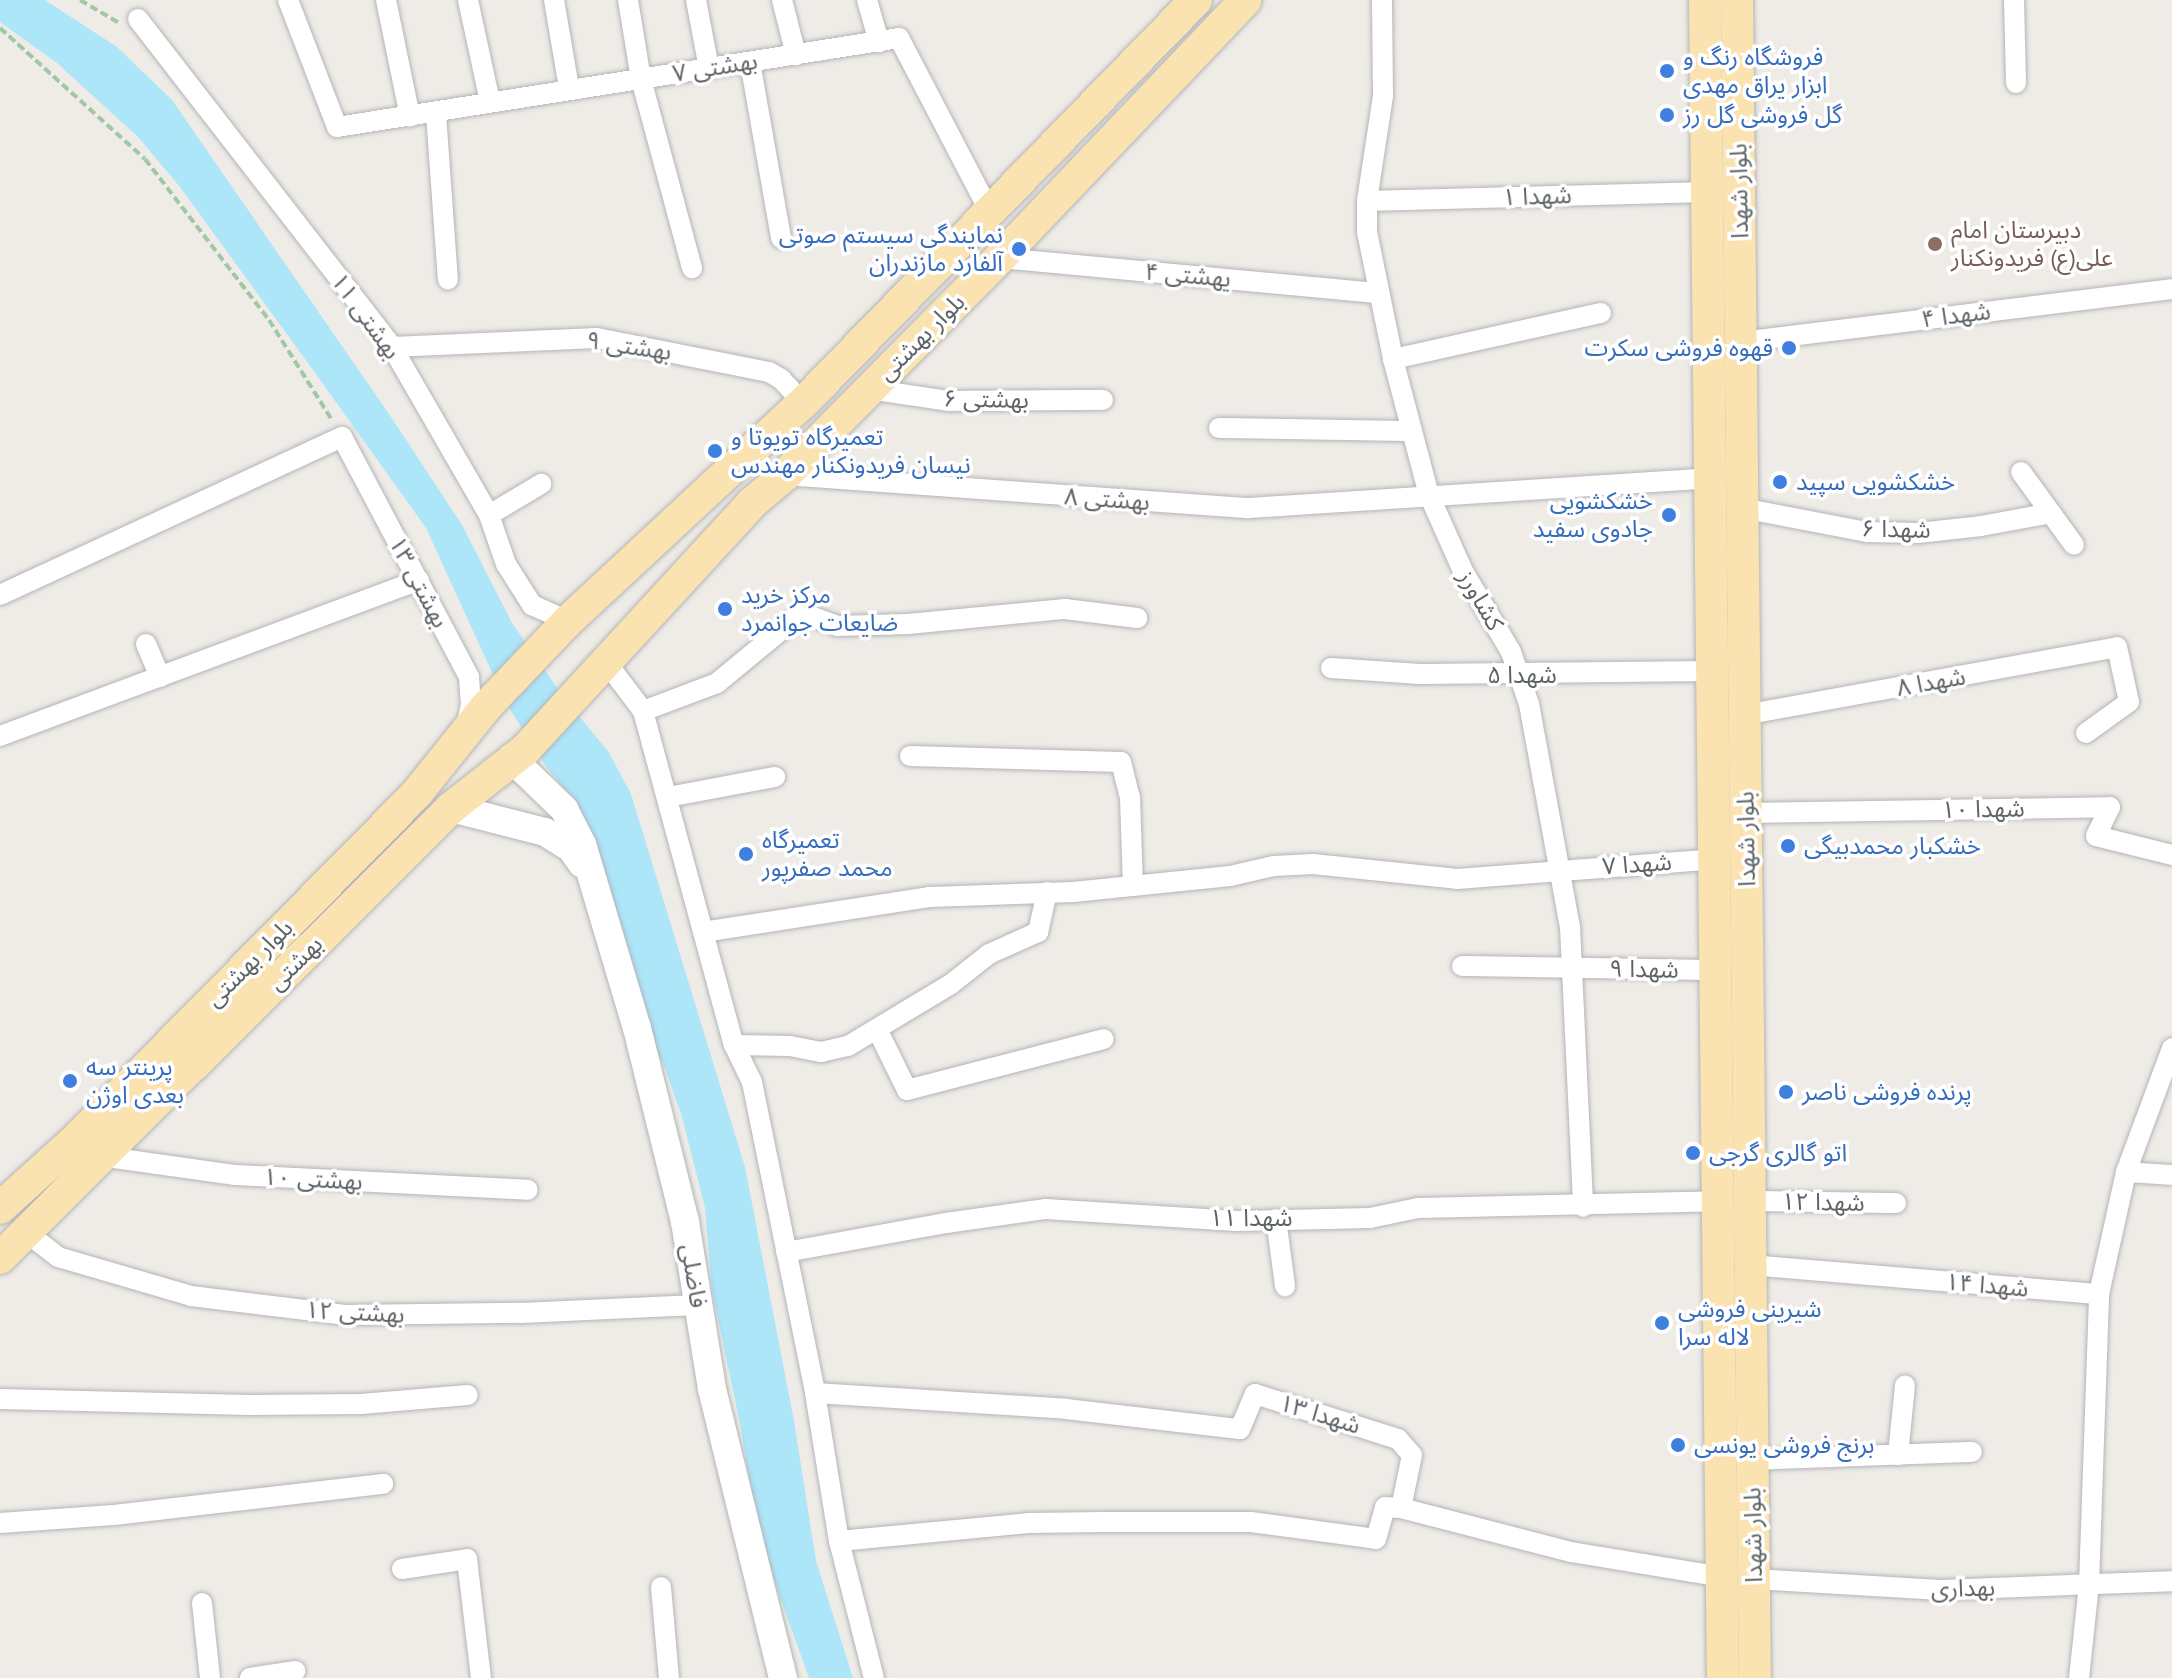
<!DOCTYPE html>
<html>
<head>
<meta charset="utf-8">
<style>
	body { margin:0 }
	#map { position:relative; width:2172px; height:1678px; overflow:hidden; background:#efece7; font-family:"PT Sans","Noto Sans Arabic",sans-serif }
	div>[style] { position:absolute }
	[style*='--x'] { left:calc(var(--x)*1px); top:calc(var(--y)*1px); width:calc(var(--w)*1px); rotate:calc(var(--a)*1deg) }
	.water>* { inset:0; background:#ade5f9 }
	.path>* { height:4px; margin-top:-2px; transform-origin:0; background:repeating-linear-gradient(90deg,#a0c8a4 0 8px,transparent 0 12px) }
	.roads { filter:drop-shadow(0 0 2px #b2b5b8) drop-shadow(0 0 2px #b2b5b8) }
	.minor>* { height:20px; margin:-10px; padding:0 10px; transform-origin:10px; border-radius:10px; background:#fff }
	.secondary>* { height:28px; margin:-14px; padding:0 14px; transform-origin:14px; border-radius:14px; background:#fff }
	.primary>* { height:32px; margin:-16px; padding:0 16px; transform-origin:16px; border-radius:16px; background:#fae2b1 }
	.dots>* { width:22px; height:22px; translate:-50% -50%; box-sizing:border-box; border:4px solid #fff; border-radius:50% }
	span { translate:-50% -50%; white-space:nowrap; text-align:center; line-height:1.15; -webkit-text-stroke:7px #fff; paint-order:stroke }
	.shop-label { font-size:24px; color:#366cbe }
	.left { translate:0 -50%; text-align:left }
	.right { translate:-100% -50%; text-align:right }
	.street-label { font-size:24px; color:#5e6366 }
	.education-label { font-size:24px; color:#785e54 }
</style>
</head>
<body>
<div id="map">
	<div class="water">
		<div style="clip-path:polygon(0 0,45px 0,117px 47px,172px 100px,391px 417px,462px 525px,512px 623px,567px 702px,608px 751px,631px 794px,745px 1167px,794px 1421px,816px 1561px,853px 1678px,809px 1678px,776px 1586px,755px 1514px,740px 1423px,712px 1291px,705px 1208px,682px 1117px,665px 1068px,645px 1028px,574px 800px,548px 769px,506px 703px,426px 528px,313px 370px,180px 187px,139px 138px,57px 63px,0 22px)"></div>
	</div>
	<div class="path">
		<div style="--x:80;--y:0;--w:45;--a:30.5"></div>
		<div style="--x:0;--y:28;--w:195;--a:42.1"></div>
		<div style="--x:145;--y:159;--w:203;--a:52.4"></div>
		<div style="--x:269;--y:320;--w:118;--a:57.8"></div>
	</div>
	<div class="roads">
		<div class="minor">
			<div style="--x:288;--y:0;--w:136;--a:68.9"></div>
			<div style="--x:337;--y:127;--w:569;--a:-9"></div>
			<div style="--x:899;--y:38;--w:196;--a:62.4"></div>
			<div style="--x:386;--y:0;--w:119;--a:78.4"></div>
			<div style="--x:468;--y:0;--w:104;--a:77.8"></div>
			<div style="--x:554;--y:0;--w:89;--a:80.3"></div>
			<div style="--x:628;--y:0;--w:80;--a:80.7"></div>
			<div style="--x:641;--y:79;--w:196;--a:74.9"></div>
			<div style="--x:696;--y:0;--w:69;--a:79.2"></div>
			<div style="--x:782;--y:0;--w:57;--a:75.7"></div>
			<div style="--x:867;--y:0;--w:44;--a:74.1"></div>
			<div style="--x:1382;--y:0;--w:96;--a:89.4"></div>
			<div style="--x:1383;--y:96;--w:106;--a:98.7"></div>
			<div style="--x:1367;--y:201;--w:31;--a:90"></div>
			<div style="--x:1367;--y:232;--w:130;--a:78.4"></div>
			<div style="--x:1393;--y:359;--w:141;--a:75.2"></div>
			<div style="--x:1429;--y:495;--w:83;--a:65.9"></div>
			<div style="--x:1463;--y:571;--w:94;--a:59.3"></div>
			<div style="--x:1511;--y:652;--w:55;--a:70.9"></div>
			<div style="--x:1529;--y:704;--w:227;--a:79.6"></div>
			<div style="--x:1570;--y:927;--w:280;--a:87.3"></div>
			<div style="--x:2014;--y:0;--w:83;--a:88.6"></div>
			<div style="--x:138;--y:19;--w:415;--a:52.2"></div>
			<div style="--x:392;--y:347;--w:194;--a:60"></div>
			<div style="--x:489;--y:515;--w:52;--a:70.9"></div>
			<div style="--x:506;--y:564;--w:49;--a:57.6"></div>
			<div style="--x:532;--y:605;--w:39;--a:24"></div>
			<div style="--x:750;--y:62;--w:179;--a:80"></div>
			<div style="--x:436;--y:114;--w:166;--a:85.9"></div>
			<div style="--x:1367;--y:201;--w:340;--a:-1.5"></div>
			<div style="--x:1000;--y:258;--w:379;--a:5.3"></div>
			<div style="--x:1741;--y:342;--w:434;--a:-7"></div>
			<div style="--x:392;--y:347;--w:205;--a:-2.5"></div>
			<div style="--x:597;--y:338;--w:175;--a:11.2"></div>
			<div style="--x:769;--y:372;--w:14;--a:30"></div>
			<div style="--x:781;--y:379;--w:33;--a:47"></div>
			<div style="--x:1393;--y:359;--w:213;--a:-12.5"></div>
			<div style="--x:869;--y:389;--w:80;--a:8.6"></div>
			<div style="--x:948;--y:401;--w:155;--a:-0.4"></div>
			<div style="--x:1219;--y:428;--w:192;--a:0.9"></div>
			<div style="--x:2021;--y:472;--w:90;--a:54"></div>
			<div style="--x:785;--y:475;--w:465;--a:4.1"></div>
			<div style="--x:1249;--y:508;--w:462;--a:-3.7"></div>
			<div style="--x:1742;--y:508;--w:127;--a:10.9"></div>
			<div style="--x:1867;--y:532;--w:51;--a:1.1"></div>
			<div style="--x:1918;--y:533;--w:63;--a:-6.3"></div>
			<div style="--x:1981;--y:526;--w:71;--a:-10.5"></div>
			<div style="--x:489;--y:515;--w:61;--a:-30.8"></div>
			<div style="--x:0;--y:595;--w:377;--a:-24.8"></div>
			<div style="--x:342;--y:437;--w:272;--a:62.1"></div>
			<div style="--x:469;--y:677;--w:28;--a:86"></div>
			<div style="--x:471;--y:705;--w:22;--a:103"></div>
			<div style="--x:146;--y:644;--w:36;--a:67"></div>
			<div style="--x:606;--y:662;--w:61;--a:52.9"></div>
			<div style="--x:643;--y:711;--w:346;--a:74.8"></div>
			<div style="--x:734;--y:1045;--w:41;--a:64.1"></div>
			<div style="--x:752;--y:1082;--w:317;--a:78.5"></div>
			<div style="--x:815;--y:1393;--w:150;--a:80.8"></div>
			<div style="--x:839;--y:1541;--w:141;--a:75.7"></div>
			<div style="--x:1331;--y:668;--w:89;--a:3.9"></div>
			<div style="--x:1420;--y:674;--w:292;--a:-0.6"></div>
			<div style="--x:643;--y:711;--w:79;--a:-20.7"></div>
			<div style="--x:717;--y:683;--w:110;--a:-39.5"></div>
			<div style="--x:802;--y:613;--w:37;--a:20"></div>
			<div style="--x:837;--y:626;--w:71;--a:-1.6"></div>
			<div style="--x:908;--y:624;--w:158;--a:-5.5"></div>
			<div style="--x:1065;--y:609;--w:73;--a:7.1"></div>
			<div style="--x:1744;--y:715;--w:379;--a:-10.3"></div>
			<div style="--x:2117;--y:647;--w:56;--a:77.7"></div>
			<div style="--x:2129;--y:702;--w:53;--a:144.2"></div>
			<div style="--x:0;--y:736;--w:447;--a:-20.4"></div>
			<div style="--x:910;--y:756;--w:211;--a:1.6"></div>
			<div style="--x:1121;--y:762;--w:36;--a:76"></div>
			<div style="--x:1130;--y:797;--w:89;--a:88.1"></div>
			<div style="--x:668;--y:797;--w:109;--a:-10.6"></div>
			<div style="--x:1746;--y:813;--w:364;--a:-0.9"></div>
			<div style="--x:2110;--y:807;--w:32;--a:116"></div>
			<div style="--x:2096;--y:836;--w:78;--a:14"></div>
			<div style="--x:703;--y:932;--w:230;--a:-8.8"></div>
			<div style="--x:930;--y:897;--w:143;--a:-2"></div>
			<div style="--x:1073;--y:892;--w:158;--a:-5.8"></div>
			<div style="--x:1230;--y:876;--w:45;--a:-12.8"></div>
			<div style="--x:1274;--y:866;--w:39;--a:-3"></div>
			<div style="--x:1313;--y:864;--w:145;--a:5.9"></div>
			<div style="--x:1457;--y:879;--w:258;--a:-4.4"></div>
			<div style="--x:1462;--y:966;--w:253;--a:0.9"></div>
			<div style="--x:877;--y:1029;--w:68;--a:63.8"></div>
			<div style="--x:907;--y:1090;--w:203;--a:-14.5"></div>
			<div style="--x:734;--y:1045;--w:56;--a:1"></div>
			<div style="--x:790;--y:1046;--w:32;--a:11"></div>
			<div style="--x:821;--y:1052;--w:28;--a:-13"></div>
			<div style="--x:848;--y:1046;--w:120;--a:-31"></div>
			<div style="--x:951;--y:984;--w:48;--a:-38.3"></div>
			<div style="--x:989;--y:954;--w:54;--a:-24.2"></div>
			<div style="--x:1038;--y:932;--w:41;--a:-77.3"></div>
			<div style="--x:100;--y:1156;--w:137;--a:8"></div>
			<div style="--x:236;--y:1175;--w:292;--a:2.9"></div>
			<div style="--x:2126;--y:1172;--w:46;--a:3.7"></div>
			<div style="--x:1749;--y:1201;--w:147;--a:0.8"></div>
			<div style="--x:1276;--y:1219;--w:68;--a:82.3"></div>
			<div style="--x:26;--y:1232;--w:41;--a:38"></div>
			<div style="--x:58;--y:1257;--w:139;--a:16.3"></div>
			<div style="--x:191;--y:1296;--w:155;--a:7"></div>
			<div style="--x:345;--y:1315;--w:176;--a:-0.7"></div>
			<div style="--x:521;--y:1313;--w:178;--a:-2.6"></div>
			<div style="--x:786;--y:1252;--w:163;--a:-10.3"></div>
			<div style="--x:946;--y:1223;--w:101;--a:-8"></div>
			<div style="--x:1046;--y:1209;--w:191;--a:3.6"></div>
			<div style="--x:1237;--y:1221;--w:133;--a:-1.3"></div>
			<div style="--x:1370;--y:1218;--w:49;--a:-11.8"></div>
			<div style="--x:1418;--y:1208;--w:300;--a:-1.3"></div>
			<div style="--x:1751;--y:1265;--w:349;--a:4.8"></div>
			<div style="--x:2099;--y:1294;--w:125;--a:-77.5"></div>
			<div style="--x:2126;--y:1172;--w:132;--a:-69.6"></div>
			<div style="--x:815;--y:1393;--w:252;--a:3.6"></div>
			<div style="--x:1066;--y:1409;--w:175;--a:6.6"></div>
			<div style="--x:1240;--y:1429;--w:38;--a:-67"></div>
			<div style="--x:1255;--y:1394;--w:150;--a:17.5"></div>
			<div style="--x:1398;--y:1439;--w:21;--a:49"></div>
			<div style="--x:1412;--y:1455;--w:54;--a:101.7"></div>
			<div style="--x:1401;--y:1508;--w:176;--a:14.5"></div>
			<div style="--x:1571;--y:1552;--w:153;--a:9.4"></div>
			<div style="--x:0;--y:1399;--w:249;--a:1.4"></div>
			<div style="--x:249;--y:1405;--w:112;--a:-0.5"></div>
			<div style="--x:361;--y:1404;--w:107;--a:-4.8"></div>
			<div style="--x:1898;--y:1455;--w:70;--a:-84.3"></div>
			<div style="--x:1752;--y:1460;--w:220;--a:-2.1"></div>
			<div style="--x:0;--y:1523;--w:114;--a:-4"></div>
			<div style="--x:114;--y:1515;--w:271;--a:-6.6"></div>
			<div style="--x:839;--y:1541;--w:190;--a:-5.4"></div>
			<div style="--x:1028;--y:1523;--w:77;--a:-0.7"></div>
			<div style="--x:1105;--y:1522;--w:146;--a:0"></div>
			<div style="--x:1251;--y:1522;--w:126;--a:7.7"></div>
			<div style="--x:1376;--y:1539;--w:33;--a:-74"></div>
			<div style="--x:1385;--y:1507;--w:16;--a:4"></div>
			<div style="--x:402;--y:1569;--w:66;--a:-8.7"></div>
			<div style="--x:467;--y:1559;--w:120;--a:83.3"></div>
			<div style="--x:1754;--y:1579;--w:187;--a:3.4"></div>
			<div style="--x:1941;--y:1590;--w:231;--a:-2.2"></div>
			<div style="--x:661;--y:1587;--w:91;--a:85"></div>
			<div style="--x:202;--y:1603;--w:75;--a:83.9"></div>
			<div style="--x:250;--y:1678;--w:46;--a:-8.8"></div>
			<div style="--x:2079;--y:1678;--w:95;--a:-83.9"></div>
			<div style="--x:2089;--y:1584;--w:290;--a:-88"></div>
		</div>
		<div class="secondary">
			<div style="--x:511;--y:758;--w:74;--a:43.9"></div>
			<div style="--x:564;--y:809;--w:39;--a:63"></div>
			<div style="--x:582;--y:844;--w:192;--a:73.4"></div>
			<div style="--x:637;--y:1028;--w:200;--a:76.1"></div>
			<div style="--x:685;--y:1222;--w:169;--a:80.8"></div>
			<div style="--x:712;--y:1389;--w:298;--a:76.2"></div>
			<div style="--x:451;--y:808;--w:97;--a:14.3"></div>
			<div style="--x:545;--y:832;--w:31;--a:32"></div>
			<div style="--x:571;--y:848;--w:19;--a:55"></div>
		</div>
		<div class="primary">
			<div style="--x:1705;--y:0;--w:1678;--a:89.39"></div>
			<div style="--x:1737;--y:0;--w:1678;--a:89.39"></div>
			<div style="--x:0;--y:1208;--w:98;--a:-42.1"></div>
			<div style="--x:73;--y:1142;--w:490;--a:-45.4"></div>
			<div style="--x:417;--y:793;--w:110;--a:-51.3"></div>
			<div style="--x:486;--y:707;--w:119;--a:-46.4"></div>
			<div style="--x:568;--y:621;--w:321;--a:-42.9"></div>
			<div style="--x:803;--y:403;--w:563;--a:-45.72"></div>
			<div style="--x:0;--y:1258;--w:637;--a:-44.94"></div>
			<div style="--x:451;--y:808;--w:94;--a:-38.1"></div>
			<div style="--x:525;--y:750;--w:335;--a:-47.4"></div>
			<div style="--x:752;--y:503;--w:43;--a:-40.3"></div>
			<div style="--x:785;--y:475;--w:305;--a:-45.3"></div>
			<div style="--x:1000;--y:258;--w:356;--a:-46.4"></div>
		</div>
	</div>
	<div class="dots">
		<div style="left:1667px;top:71px;background:#3f7fe0"></div>
		<div style="left:1667px;top:115px;background:#3f7fe0"></div>
		<div style="left:1935px;top:244px;background:#8d6e63"></div>
		<div style="left:1019px;top:249px;background:#3f7fe0"></div>
		<div style="left:1789px;top:348px;background:#3f7fe0"></div>
		<div style="left:715px;top:451px;background:#3f7fe0"></div>
		<div style="left:1780px;top:482px;background:#3f7fe0"></div>
		<div style="left:1669px;top:515px;background:#3f7fe0"></div>
		<div style="left:725px;top:609px;background:#3f7fe0"></div>
		<div style="left:1788px;top:846px;background:#3f7fe0"></div>
		<div style="left:746px;top:854px;background:#3f7fe0"></div>
		<div style="left:70px;top:1081px;background:#3f7fe0"></div>
		<div style="left:1786px;top:1092px;background:#3f7fe0"></div>
		<div style="left:1693px;top:1153px;background:#3f7fe0"></div>
		<div style="left:1662px;top:1323px;background:#3f7fe0"></div>
		<div style="left:1678px;top:1445px;background:#3f7fe0"></div>
	</div>
	<div class="shop-label">
		<span class="left" style="left:1683px;top:71px">فروشگاه رنگ و<br>ابزار یراق مهدی</span>
		<span class="left" style="left:1683px;top:115px">گل فروشی گل رز</span>
		<span class="right" style="left:1003px;top:249px">نمایندگی سیستم صوتی<br>آلفارد مازندران</span>
		<span class="right" style="left:1773px;top:348px">قهوه فروشی سکرت</span>
		<span class="left" style="left:731px;top:451px">تعمیرگاه تویوتا و<br>نیسان فریدونکنار مهندس</span>
		<span class="left" style="left:1796px;top:482px">خشکشویی سپید</span>
		<span class="right" style="left:1653px;top:515px">خشکشویی<br>جادوی سفید</span>
		<span class="left" style="left:741px;top:609px">مرکز خرید<br>ضایعات جوانمرد</span>
		<span class="left" style="left:762px;top:854px">تعمیرگاه<br>محمد صفرپور</span>
		<span class="left" style="left:1804px;top:846px">خشکبار محمدبیگی</span>
		<span class="left" style="left:86px;top:1081px">پرینتر سه<br>بعدی اوژن</span>
		<span class="left" style="left:1802px;top:1092px">پرنده فروشی ناصر</span>
		<span class="left" style="left:1709px;top:1153px">اتو گالری گرجی</span>
		<span class="left" style="left:1678px;top:1323px">شیرینی فروشی<br>لاله سرا</span>
		<span class="left" style="left:1694px;top:1445px">برنج فروشی یونسی</span>
	</div>
	<div class="street-label">
		<span style="left:715px;top:67px;rotate:-9deg">بهشتی ۷</span>
		<span style="left:1739px;top:191px;rotate:-91deg">بلوار شهدا</span>
		<span style="left:1537px;top:196px;rotate:-2deg">شهدا ۱</span>
		<span style="left:1188px;top:275px;rotate:5deg">یهشتی ۴</span>
		<span style="left:1956px;top:315px;rotate:-7deg">شهدا ۴</span>
		<span style="left:366px;top:316px;rotate:54deg">بهشتی ۱۱</span>
		<span style="left:921px;top:337px;rotate:-45deg">بلوار بهشتی</span>
		<span style="left:629px;top:346px;rotate:8deg">بهشتی ۹</span>
		<span style="left:986px;top:399px;rotate:1deg">بهشتی ۶</span>
		<span style="left:1107px;top:499px;rotate:4deg">بهشتی ۸</span>
		<span style="left:1896px;top:529px;rotate:1deg">شهدا ۶</span>
		<span style="left:419px;top:582px;rotate:62deg">بهشتی ۱۳</span>
		<span style="left:1481px;top:600px;rotate:60deg">کشاورز</span>
		<span style="left:1522px;top:675px">شهدا ۵</span>
		<span style="left:1931px;top:682px;rotate:-10deg">شهدا ۸</span>
		<span style="left:1983px;top:809px;rotate:-1deg">شهدا ۱۰</span>
		<span style="left:1746px;top:839px;rotate:-91deg">بلوار شهدا</span>
		<span style="left:1637px;top:864px;rotate:-4deg">شهدا ۷</span>
		<span style="left:249px;top:963px;rotate:-45deg">بلوار بهشتی</span>
		<span style="left:295px;top:963px;rotate:-45deg">بهشتی</span>
		<span style="left:1644px;top:969px;rotate:1deg">شهدا ۹</span>
		<span style="left:313px;top:1179px;rotate:3deg">بهشتی ۱۰</span>
		<span style="left:1823px;top:1202px;rotate:1deg">شهدا ۱۲</span>
		<span style="left:1251px;top:1218px">شهدا ۱۱</span>
		<span style="left:694px;top:1276px;rotate:81deg">فاضلی</span>
		<span style="left:1987px;top:1285px;rotate:5deg">شهدا ۱۴</span>
		<span style="left:355px;top:1312px;rotate:3deg">بهشتی ۱۲</span>
		<span style="left:1320px;top:1414px;rotate:17deg">شهدا ۱۳</span>
		<span style="left:1753px;top:1535px;rotate:-91deg">بلوار شهدا</span>
		<span style="left:1963px;top:1588px;rotate:-1deg">بهداری</span>
	</div>
	<div class="education-label">
		<span class="left" style="left:1951px;top:244px">دبیرستان امام<br>علی(ع) فریدونکنار</span>
	</div>
</div>
</body>
</html>
